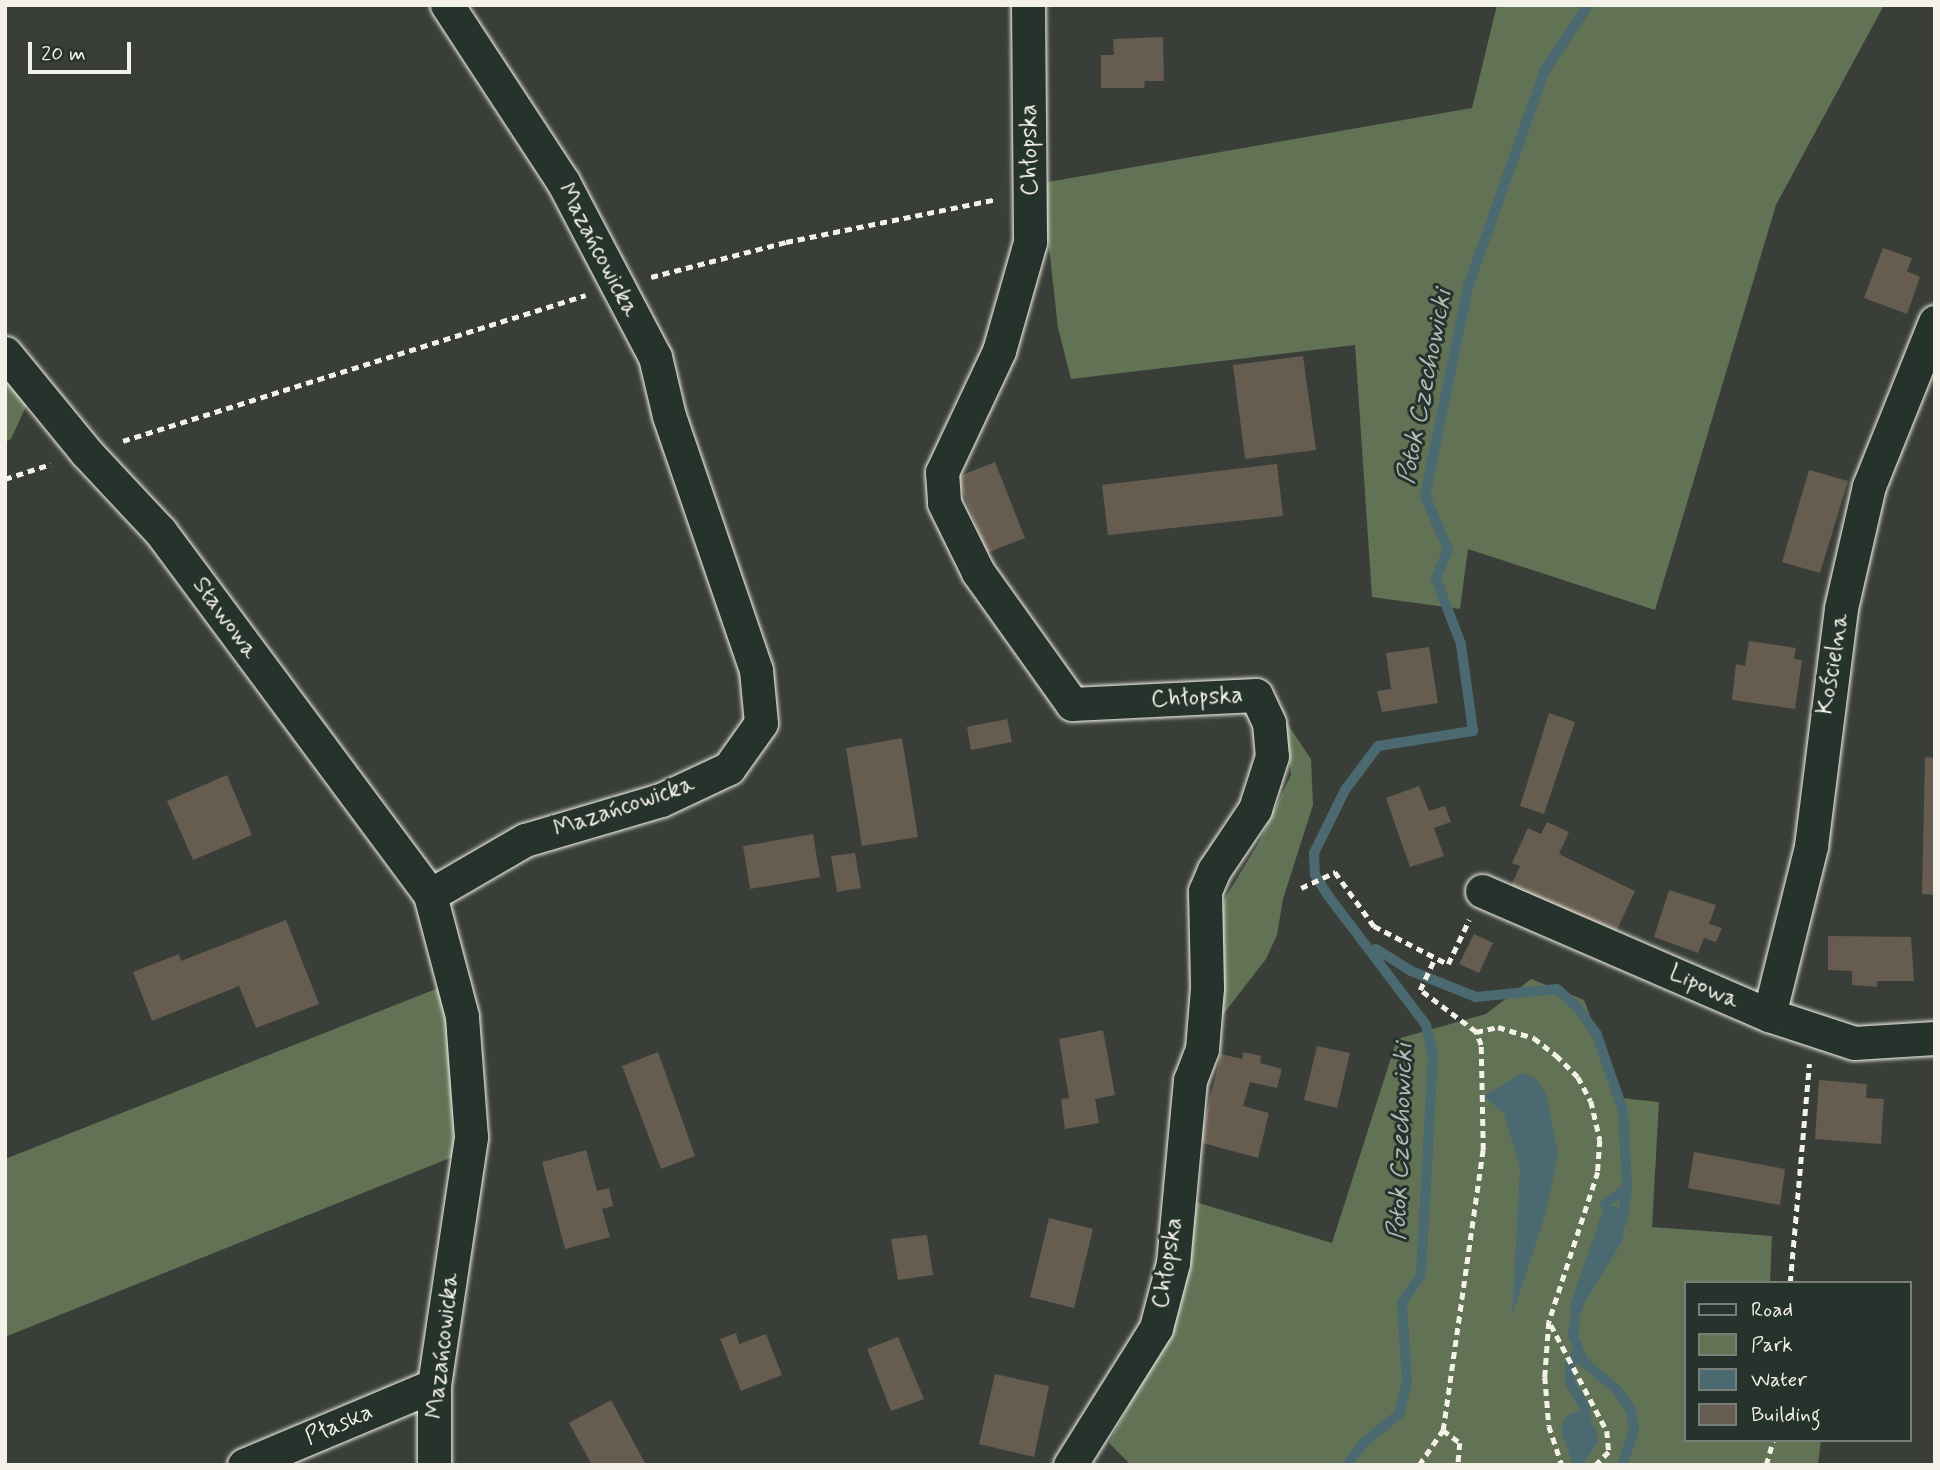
<!DOCTYPE html>
<html>
<head>
<meta charset="utf-8">
<style>
	body { margin:0 }
	#map { position:relative; width:1940px; height:1470px; overflow:hidden; background:#393f38; font-family:Mynerve,sans-serif }
	div>[style] { position:absolute }
	[style*='--x'] { left:calc(var(--x)*1px); top:calc(var(--y)*1px); width:calc(var(--w)*1px); rotate:calc(var(--a)*1deg) }
	.green>* { inset:0; background:#617255 }
	.water>* { inset:0; background:#4b6971 }
	.stream>* { height:10px; margin:-5px; padding:0 5px; transform-origin:5px; border-radius:5px; background:#4b6971 }
	.building>* { inset:0; background:#665c50 }
	.path>* { height:4.5px; margin-top:-2.25px; transform-origin:0; background:repeating-linear-gradient(90deg,#f4f1e8 0 7px,transparent 0 12px) }
	.roads { filter:drop-shadow(0 0 2px #f4f1e8) drop-shadow(0 0 2px #f4f1e8) }
	.street>* { height:33px; margin:-16.5px; padding:0 16.5px; transform-origin:16.5px; border-radius:16.5px; background:#26332d }
	span { translate:-50% -50%; white-space:nowrap; text-align:center; line-height:1.15; -webkit-text-stroke:6px #26332d; paint-order:stroke }
	.street-label { font-size:24px; color:#f4f1e8 }
	.water-label { font-size:26px; color:#b0bbb8; font-style:italic }
	.frame { position:absolute; inset:0; border:7px solid #f4f1e8; pointer-events:none }
	.legend { position:absolute; left:1684px; top:1281px; width:228px; height:161px; box-sizing:border-box; background:#26332d; border:2px solid #787f78; margin:0; padding:9px 12px; list-style:none; font-size:21px; color:#f4f1e8 }
	.legend li { display:flex; align-items:center; gap:14px; height:35px }
	.legend b { width:35px; border:2px solid #787f78 }
	.scale { position:absolute; left:28px; top:42px; width:103px; height:32px; box-sizing:border-box; border:4px solid #f4f1e8; border-top:0; padding-left:9px; font-size:21px; line-height:24px; white-space:nowrap; color:#f4f1e8; -webkit-text-stroke:5px #26332d; paint-order:stroke }
</style>
</head>
<body>
<div id="map">
	<div class="green">
		<div style="clip-path:polygon(1497px 5px,1884px 5px,1776px 205px,1655px 610px,1468px 549px,1460px 609px,1372px 597px,1355px 345px,1071px 379px,1058px 328px,1042px 183px,1472px 108px)"></div>
		<div style="clip-path:polygon(5px 369px,29px 400px,11px 439px,5px 442px)"></div>
		<div style="clip-path:polygon(1286px 722px,1311px 759px,1313px 805px,1283px 899px,1277px 935px,1266px 959px,1218px 1021px,1219px 908px,1258px 844px,1291px 775px)"></div>
		<div style="clip-path:polygon(1531px 979px,1584px 1000px,1621px 1098px,1659px 1102px,1652px 1227px,1772px 1236px,1770px 1283px,1686px 1283px,1686px 1440px,1821px 1440px,1818px 1465px,1131px 1465px,1109px 1443px,1180px 1308px,1189px 1200px,1332px 1243px,1397px 1039px,1486px 1014px)"></div>
		<div style="clip-path:polygon(446px 985px,460px 1154px,5px 1337px,5px 1159px)"></div>
	</div>
	<div class="water">
		<div style="clip-path:polygon(1523px 1073px,1538px 1080px,1547px 1097px,1558px 1155px,1546px 1212px,1512px 1316px,1520px 1169px,1504px 1113px,1483px 1096px)"></div>
		<div style="clip-path:polygon(1605px 1204px,1625px 1210px,1623px 1240px,1585px 1302px,1573px 1335px,1570px 1305px)"></div>
		<div style="clip-path:polygon(1579px 1411px,1596px 1429px,1598px 1442px,1582px 1465px,1573px 1465px,1561px 1430px,1566px 1416px)"></div>
	</div>
	<div class="stream">
		<div style="--x:1376;--y:949;--w:41;--a:32.2"></div>
		<div style="--x:1411;--y:971;--w:70;--a:21.8"></div>
		<div style="--x:1476;--y:997;--w:81;--a:-5.6"></div>
		<div style="--x:1557;--y:989;--w:27;--a:42"></div>
		<div style="--x:1577;--y:1007;--w:34;--a:54"></div>
		<div style="--x:1597;--y:1035;--w:80;--a:71.1"></div>
		<div style="--x:1623;--y:1111;--w:77;--a:87"></div>
		<div style="--x:1627;--y:1188;--w:34;--a:98"></div>
		<div style="--x:1605;--y:1204;--w:27;--a:-36"></div>
		<div style="--x:1575;--y:1321;--w:14;--a:98"></div>
		<div style="--x:1573;--y:1335;--w:28;--a:69"></div>
		<div style="--x:1583;--y:1361;--w:45;--a:40.5"></div>
		<div style="--x:1617;--y:1390;--w:24;--a:55"></div>
		<div style="--x:1631;--y:1410;--w:20;--a:81"></div>
		<div style="--x:1634;--y:1430;--w:37;--a:109"></div>
		<div style="--x:1578;--y:1350;--w:18;--a:117"></div>
		<div style="--x:1570;--y:1366;--w:16;--a:90"></div>
		<div style="--x:1570;--y:1382;--w:30;--a:60"></div>
		<div style="--x:1585;--y:1408;--w:18;--a:84"></div>
		<div style="--x:1347;--y:1465;--w:26;--a:-54"></div>
		<div style="--x:1362;--y:1444;--w:48;--a:-39"></div>
		<div style="--x:1399;--y:1414;--w:33;--a:-76"></div>
		<div style="--x:1407;--y:1382;--w:79;--a:-93.6"></div>
		<div style="--x:1402;--y:1303;--w:34;--a:-56"></div>
		<div style="--x:1421;--y:1275;--w:220;--a:-86.9"></div>
		<div style="--x:1433;--y:1055;--w:31;--a:-103"></div>
		<div style="--x:1426;--y:1025;--w:164;--a:-127.1"></div>
		<div style="--x:1327;--y:894;--w:22;--a:-122"></div>
		<div style="--x:1315;--y:875;--w:22;--a:-93"></div>
		<div style="--x:1314;--y:853;--w:70;--a:-63.8"></div>
		<div style="--x:1345;--y:790;--w:55;--a:-53.1"></div>
		<div style="--x:1378;--y:746;--w:96;--a:-9"></div>
		<div style="--x:1473;--y:731;--w:88;--a:-97.9"></div>
		<div style="--x:1461;--y:644;--w:70;--a:-111"></div>
		<div style="--x:1436;--y:579;--w:32;--a:-68"></div>
		<div style="--x:1448;--y:549;--w:58;--a:-113.5"></div>
		<div style="--x:1425;--y:496;--w:213;--a:-78.4"></div>
		<div style="--x:1468;--y:287;--w:230;--a:-70.5"></div>
		<div style="--x:1545;--y:70;--w:78;--a:-56.5"></div>
	</div>
	<div class="building">
		<div style="clip-path:polygon(1163px 37px,1164px 81px,1145px 81px,1144px 88px,1101px 88px,1101px 55px,1114px 55px,1113px 39px)"></div>
		<div style="clip-path:polygon(1883px 248px,1912px 258px,1907px 271px,1920px 277px,1907px 314px,1864px 298px)"></div>
		<div style="clip-path:polygon(1303px 356px,1316px 450px,1245px 459px,1233px 365px)"></div>
		<div style="clip-path:polygon(995px 462px,1025px 538px,987px 553px,957px 477px)"></div>
		<div style="clip-path:polygon(1277px 464px,1283px 516px,1108px 535px,1102px 485px)"></div>
		<div style="clip-path:polygon(1809px 470px,1848px 481px,1820px 573px,1782px 562px)"></div>
		<div style="clip-path:polygon(1749px 641px,1796px 648px,1794px 659px,1802px 660px,1795px 709px,1732px 700px,1736px 664px,1745px 666px)"></div>
		<div style="clip-path:polygon(1429px 647px,1438px 703px,1382px 712px,1377px 691px,1391px 689px,1386px 653px)"></div>
		<div style="clip-path:polygon(1549px 713px,1575px 722px,1544px 814px,1520px 806px)"></div>
		<div style="clip-path:polygon(1007px 719px,1012px 742px,971px 750px,967px 727px)"></div>
		<div style="clip-path:polygon(902px 738px,918px 837px,862px 846px,846px 748px)"></div>
		<div style="clip-path:polygon(1925px 757px,1935px 758px,1935px 895px,1922px 894px)"></div>
		<div style="clip-path:polygon(227px 775px,252px 835px,193px 860px,167px 801px)"></div>
		<div style="clip-path:polygon(1419px 786px,1429px 811px,1445px 806px,1451px 822px,1434px 828px,1444px 856px,1410px 867px,1386px 798px)"></div>
		<div style="clip-path:polygon(1547px 822px,1569px 832px,1559px 854px,1635px 891px,1614px 936px,1510px 888px,1520px 866px,1512px 863px,1528px 828px,1541px 834px)"></div>
		<div style="clip-path:polygon(813px 834px,820px 877px,750px 889px,743px 846px)"></div>
		<div style="clip-path:polygon(855px 853px,861px 888px,837px 892px,831px 856px)"></div>
		<div style="clip-path:polygon(1669px 890px,1716px 905px,1709px 924px,1722px 928px,1716px 942px,1704px 938px,1698px 953px,1654px 937px)"></div>
		<div style="clip-path:polygon(286px 920px,319px 1004px,256px 1028px,239px 986px,152px 1021px,133px 972px,179px 954px,181px 961px)"></div>
		<div style="clip-path:polygon(1474px 934px,1493px 943px,1479px 973px,1459px 964px)"></div>
		<div style="clip-path:polygon(1828px 936px,1911px 937px,1914px 981px,1877px 981px,1877px 987px,1852px 985px,1852px 971px,1828px 970px)"></div>
		<div style="clip-path:polygon(1103px 1030px,1115px 1095px,1095px 1099px,1099px 1123px,1065px 1129px,1061px 1099px,1069px 1098px,1059px 1039px)"></div>
		<div style="clip-path:polygon(1317px 1046px,1350px 1053px,1337px 1108px,1304px 1100px)"></div>
		<div style="clip-path:polygon(658px 1052px,695px 1156px,661px 1169px,622px 1066px)"></div>
		<div style="clip-path:polygon(1243px 1052px,1261px 1056px,1260px 1063px,1282px 1069px,1277px 1088px,1250px 1082px,1243px 1106px,1269px 1113px,1258px 1158px,1199px 1142px,1221px 1054px,1242px 1059px)"></div>
		<div style="clip-path:polygon(1819px 1080px,1867px 1084px,1866px 1098px,1884px 1099px,1881px 1144px,1815px 1139px)"></div>
		<div style="clip-path:polygon(586px 1150px,597px 1191px,609px 1188px,613px 1206px,602px 1209px,610px 1237px,565px 1249px,542px 1162px)"></div>
		<div style="clip-path:polygon(1694px 1152px,1785px 1169px,1780px 1205px,1688px 1188px)"></div>
		<div style="clip-path:polygon(1049px 1218px,1093px 1229px,1074px 1308px,1030px 1297px)"></div>
		<div style="clip-path:polygon(927px 1235px,933px 1275px,898px 1280px,891px 1239px)"></div>
		<div style="clip-path:polygon(736px 1333px,739px 1344px,766px 1334px,782px 1375px,741px 1391px,720px 1339px)"></div>
		<div style="clip-path:polygon(898px 1337px,924px 1399px,891px 1411px,867px 1349px)"></div>
		<div style="clip-path:polygon(995px 1374px,1049px 1386px,1034px 1457px,979px 1444px)"></div>
		<div style="clip-path:polygon(611px 1400px,646px 1465px,592px 1465px,569px 1423px)"></div>
	</div>
	<div class="path">
		<div style="--x:651;--y:277;--w:139;--a:-14.5"></div>
		<div style="--x:786;--y:242;--w:215;--a:-11.5"></div>
		<div style="--x:123;--y:441;--w:485;--a:-17.5"></div>
		<div style="--x:5;--y:479;--w:48;--a:-18.1"></div>
		<div style="--x:1301;--y:888;--w:38;--a:-25"></div>
		<div style="--x:1335;--y:872;--w:67;--a:54.2"></div>
		<div style="--x:1374;--y:926;--w:83;--a:27.2"></div>
		<div style="--x:1448;--y:964;--w:49;--a:-64.5"></div>
		<div style="--x:1476;--y:1032;--w:23;--a:-13"></div>
		<div style="--x:1498;--y:1027;--w:38;--a:17"></div>
		<div style="--x:1534;--y:1038;--w:28;--a:38"></div>
		<div style="--x:1556;--y:1055;--w:31;--a:45"></div>
		<div style="--x:1578;--y:1077;--w:27;--a:62"></div>
		<div style="--x:1591;--y:1101;--w:40;--a:77"></div>
		<div style="--x:1600;--y:1140;--w:32;--a:94"></div>
		<div style="--x:1598;--y:1172;--w:158;--a:108.1"></div>
		<div style="--x:1549;--y:1322;--w:55;--a:94.2"></div>
		<div style="--x:1545;--y:1377;--w:49;--a:85.3"></div>
		<div style="--x:1549;--y:1426;--w:41;--a:71.6"></div>
		<div style="--x:1790;--y:1283;--w:220;--a:-85"></div>
		<div style="--x:1551;--y:1325;--w:120;--a:62.2"></div>
		<div style="--x:1607;--y:1431;--w:21;--a:85"></div>
		<div style="--x:1609;--y:1452;--w:18;--a:135"></div>
		<div style="--x:1443;--y:1430;--w:21;--a:37"></div>
		<div style="--x:1460;--y:1443;--w:22;--a:95"></div>
		<div style="--x:1419;--y:1465;--w:42;--a:-55.6"></div>
		<div style="--x:1443;--y:1430;--w:283;--a:-81.9"></div>
		<div style="--x:1483;--y:1150;--w:105;--a:-91.1"></div>
		<div style="--x:1481;--y:1045;--w:14;--a:-111"></div>
		<div style="--x:1476;--y:1032;--w:70;--a:-143.1"></div>
		<div style="--x:1420;--y:990;--w:35;--a:-65"></div>
		<div style="--x:1766;--y:1465;--w:26;--a:-74"></div>
	</div>
	<div class="roads">
		<div class="street">
			<div style="--x:1028;--y:5;--w:237;--a:89.5"></div>
			<div style="--x:1030;--y:242;--w:113;--a:105.9"></div>
			<div style="--x:999;--y:351;--w:134;--a:115.2"></div>
			<div style="--x:942;--y:472;--w:31;--a:86"></div>
			<div style="--x:944;--y:503;--w:77;--a:63.8"></div>
			<div style="--x:978;--y:572;--w:162;--a:54.5"></div>
			<div style="--x:1072;--y:704;--w:184;--a:-2.8"></div>
			<div style="--x:1256;--y:695;--w:31;--a:65"></div>
			<div style="--x:1269;--y:723;--w:33;--a:85"></div>
			<div style="--x:1272;--y:756;--w:56;--a:107.8"></div>
			<div style="--x:1255;--y:809;--w:73;--a:123.9"></div>
			<div style="--x:1214;--y:870;--w:23;--a:113"></div>
			<div style="--x:1205;--y:891;--w:97;--a:88.8"></div>
			<div style="--x:1207;--y:988;--w:61;--a:94.7"></div>
			<div style="--x:1202;--y:1049;--w:33;--a:111"></div>
			<div style="--x:1190;--y:1080;--w:184;--a:95.3"></div>
			<div style="--x:1173;--y:1263;--w:67;--a:104.7"></div>
			<div style="--x:1156;--y:1328;--w:162;--a:122.1"></div>
			<div style="--x:5;--y:353;--w:128;--a:50.7"></div>
			<div style="--x:86;--y:452;--w:108;--a:46.9"></div>
			<div style="--x:160;--y:531;--w:453;--a:53.4"></div>
			<div style="--x:1482;--y:891;--w:313;--a:23.4"></div>
			<div style="--x:1769;--y:1015;--w:89;--a:18.2"></div>
			<div style="--x:1854;--y:1043;--w:81;--a:-3.5"></div>
			<div style="--x:1769;--y:1015;--w:174;--a:-76"></div>
			<div style="--x:1811;--y:846;--w:240;--a:-82.8"></div>
			<div style="--x:1841;--y:608;--w:125;--a:-77.1"></div>
			<div style="--x:1869;--y:486;--w:177;--a:-68.1"></div>
			<div style="--x:244;--y:1465;--w:206;--a:-22.8"></div>
			<div style="--x:434;--y:1465;--w:80;--a:-90"></div>
			<div style="--x:434;--y:1385;--w:251;--a:-81.5"></div>
			<div style="--x:471;--y:1137;--w:121;--a:-94.3"></div>
			<div style="--x:462;--y:1016;--w:125;--a:-104.8"></div>
			<div style="--x:430;--y:895;--w:110;--a:-30.1"></div>
			<div style="--x:525;--y:840;--w:142;--a:-16.4"></div>
			<div style="--x:661;--y:800;--w:75;--a:-25.2"></div>
			<div style="--x:729;--y:768;--w:55;--a:-54.6"></div>
			<div style="--x:761;--y:723;--w:53;--a:-95.4"></div>
			<div style="--x:756;--y:670;--w:268;--a:-108.9"></div>
			<div style="--x:669;--y:416;--w:61;--a:-103.3"></div>
			<div style="--x:655;--y:357;--w:198;--a:-117.7"></div>
			<div style="--x:563;--y:182;--w:212;--a:-123.2"></div>
		</div>
	</div>
	<div class="street-label">
		<span style="left:1030px;top:150px;rotate:-91deg">Chłopska</span>
		<span style="left:598px;top:250px;rotate:62deg">Mazańcowicka</span>
		<span style="left:225px;top:618px;rotate:54deg">Stawowa</span>
		<span style="left:1833px;top:664px;rotate:-81deg">Kościelna</span>
		<span style="left:1197px;top:698px;rotate:-3deg">Chłopska</span>
		<span style="left:624px;top:807px;rotate:-19deg">Mazańcowicka</span>
		<span style="left:1704px;top:987px;rotate:24deg">Lipowa</span>
		<span style="left:1168px;top:1263px;rotate:-81deg">Chłopska</span>
		<span style="left:443px;top:1346px;rotate:-84deg">Mazańcowicka</span>
		<span style="left:339px;top:1425px;rotate:-23deg">Płaska</span>
	</div>
	<div class="water-label">
		<span style="left:1426px;top:387px;rotate:-79deg">Potok Czechowicki</span>
		<span style="left:1402px;top:1142px;rotate:-88deg">Potok Czechowicki</span>
	</div>
	<div class="frame"></div>
	<ul class="legend">
	<li><b style="height:9px;background:#26332d"></b>Road</li>
	<li><b style="height:19px;background:#617255"></b>Park</li>
	<li><b style="height:19px;background:#4b6971"></b>Water</li>
	<li><b style="height:19px;background:#665c50"></b>Building</li>
	</ul>
	<div class="scale">20 m</div>
</div>
</body>
</html>
